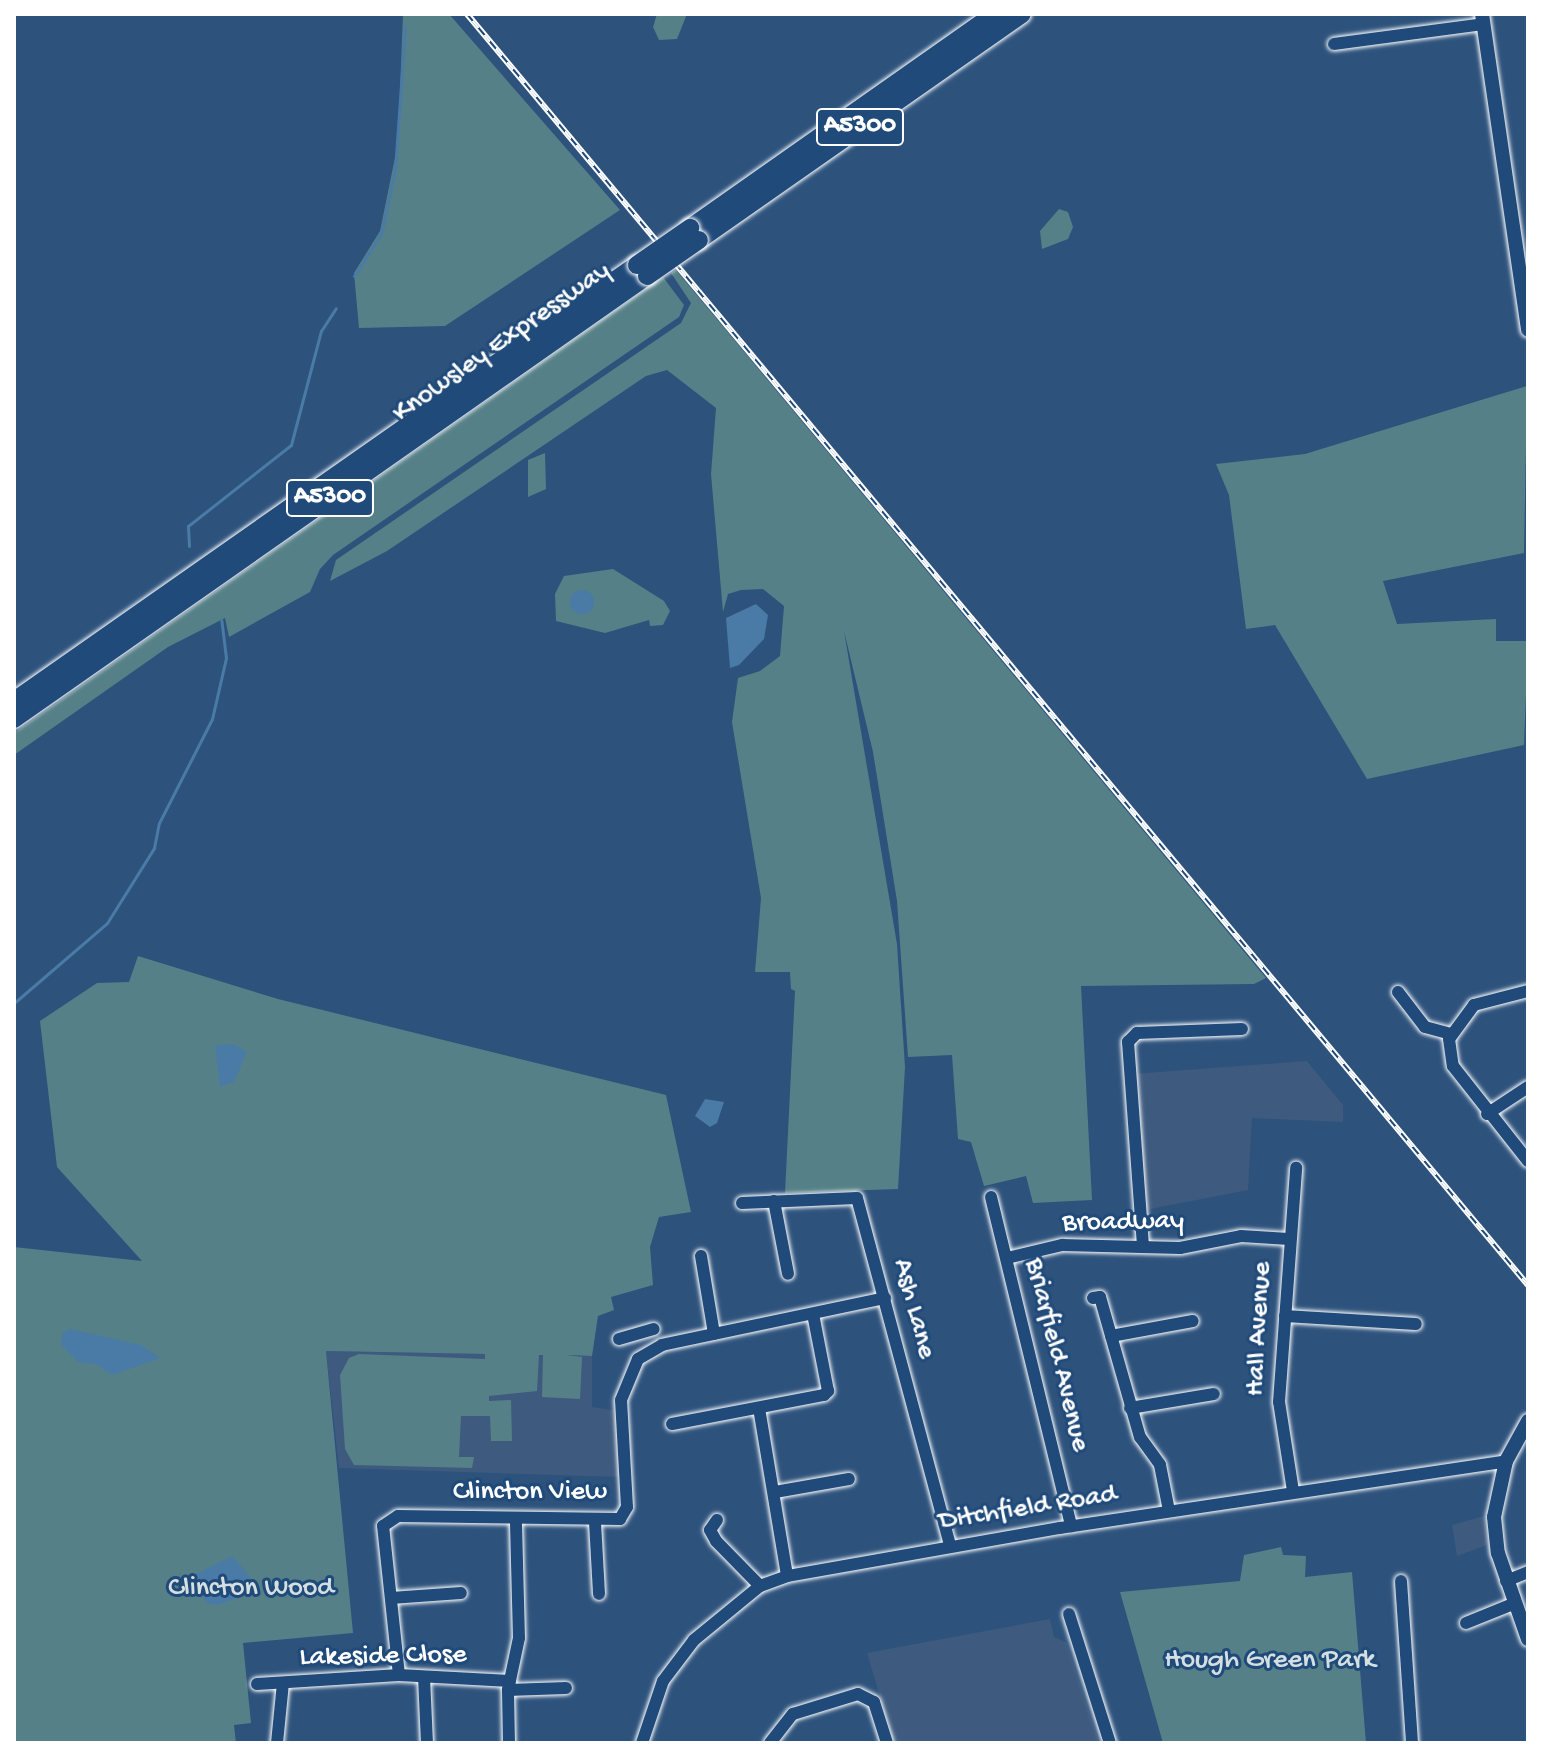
<!DOCTYPE html>
<html>
<head>
<meta charset="utf-8">
<style>
	body { margin:0 }
	#map { position:relative; width:1542px; height:1757px; overflow:hidden; background:#2d527c; font-family:"Gochi Hand",sans-serif }
	div>[style] { position:absolute }
	[style*='--x'] { left:calc(var(--x)*1px); top:calc(var(--y)*1px); width:calc(var(--w)*1px); rotate:calc(var(--a)*1deg) }
	.built>* { inset:0; background:#3e5b7f }
	.green>* { inset:0; background:#558087 }
	.water>* { inset:0; background:#497ba6 }
	.round { border-radius:50% }
	.stream>* { height:3px; margin:-1.5px; padding:0 1.5px; transform-origin:1.5px; border-radius:1.5px; background:#497ba6 }
	.roads { filter:drop-shadow(0 0 2px #fff) drop-shadow(0 0 2px #fff) }
	.minor>* { height:12px; margin:-6px; padding:0 6px; transform-origin:6px; border-radius:6px; background:#1f4a7a }
	.major>* { height:14px; margin:-7px; padding:0 7px; transform-origin:7px; border-radius:7px; background:#1f4a7a }
	.highway>* { height:18px; margin:-9px; padding:0 9px; transform-origin:9px; border-radius:9px; background:#1f4a7a }
	.rail>* { height:6px; margin-top:-3px; transform-origin:0; background:repeating-linear-gradient(90deg,#1f4a7a 0 9px,#fff 0 18px); box-sizing:border-box; border-block:2px solid #fff }
	.bridges { filter:drop-shadow(0 0 2px #fff) drop-shadow(0 0 2px #fff) }
	.highway-bridge>* { height:18px; margin:-9px; padding:0 9px; transform-origin:9px; border-radius:9px; background:#1f4a7a }
	span { translate:-50% -50%; white-space:nowrap; text-align:center; line-height:1.15; -webkit-text-stroke:6px #1f4a7a; paint-order:stroke }
	.shield-label span { padding:2px 6px; background:#1f4a7a; border:2px solid; border-radius:6px; -webkit-text-stroke-width:0 }
	.shield-label { font-size:26px; color:#fff; font-weight:700 }
	.street-label { font-size:28px; color:#fff }
	.park-label { font-size:28px; color:#d4dfe1 }
	.frame { position:absolute; inset:0; border:16px solid #fff; pointer-events:none }
</style>
</head>
<body>
<div id="map">
	<div class="built">
		<div style="clip-path:polygon(1307px 1061px,1343px 1105px,1343px 1122px,1252px 1118px,1248px 1190px,1145px 1210px,1133px 1074px)"></div>
		<div style="clip-path:polygon(326px 1351px,592px 1356px,592px 1407px,617px 1411px,621px 1477px,339px 1468px)"></div>
		<div style="clip-path:polygon(1484px 1516px,1487px 1545px,1457px 1556px,1452px 1525px)"></div>
		<div style="clip-path:polygon(1050px 1619px,1054px 1637px,1066px 1642px,1099px 1743px,894px 1743px,867px 1653px)"></div>
	</div>
	<div class="green">
		<div style="clip-path:polygon(403px 14px,449px 14px,620px 210px,445px 326px,359px 328px,354px 273px,380px 231px,398px 143px)"></div>
		<div style="clip-path:polygon(657px 14px,687px 14px,677px 39px,659px 40px,653px 27px)"></div>
		<div style="clip-path:polygon(1059px 209px,1068px 212px,1073px 227px,1068px 239px,1042px 249px,1040px 231px)"></div>
		<div style="clip-path:polygon(676px 270px,1266px 978px,1254px 984px,1081px 986px,1092px 1200px,1033px 1203px,1026px 1176px,984px 1186px,971px 1142px,958px 1139px,952px 1055px,908px 1057px,897px 901px,873px 752px,844px 631px,897px 944px,905px 1067px,898px 1189px,785px 1193px,795px 991px,791px 989px,790px 972px,755px 972px,761px 898px,732px 722px,738px 678px,760px 671px,780px 656px,784px 606px,763px 589px,741px 590px,728px 594px,723px 612px,711px 474px,716px 408px,667px 370px,646px 376px,387px 551px,330px 581px,336px 560px,681px 323px,691px 303px,671px 273px)"></div>
		<div style="clip-path:polygon(663px 277px,684px 305px,679px 317px,333px 555px,320px 569px,310px 592px,229px 637px,225px 618px,168px 647px,14px 755px,14px 733px)"></div>
		<div style="clip-path:polygon(1527px 386px,1524px 553px,1383px 581px,1397px 624px,1496px 619px,1496px 641px,1528px 641px,1524px 745px,1367px 779px,1275px 625px,1246px 629px,1229px 495px,1216px 464px,1305px 454px)"></div>
		<div style="clip-path:polygon(545px 453px,546px 489px,528px 497px,528px 460px)"></div>
		<div style="clip-path:polygon(613px 569px,664px 601px,670px 611px,663px 625px,650px 626px,649px 620px,605px 633px,556px 621px,555px 594px,564px 576px)"></div>
		<div style="clip-path:polygon(138px 956px,278px 999px,666px 1095px,691px 1212px,659px 1217px,650px 1247px,653px 1285px,611px 1297px,614px 1310px,598px 1316px,592px 1356px,566px 1355px,582px 1357px,580px 1399px,542px 1397px,543px 1355px,539px 1355px,537px 1391px,489px 1396px,489px 1401px,511px 1400px,512px 1441px,491px 1441px,490px 1416px,461px 1416px,459px 1457px,474px 1457px,472px 1468px,354px 1465px,345px 1449px,340px 1375px,349px 1358px,359px 1354px,485px 1359px,485px 1354px,326px 1351px,353px 1633px,243px 1643px,251px 1723px,234px 1725px,236px 1743px,14px 1743px,14px 1247px,142px 1261px,57px 1167px,40px 1021px,97px 983px,129px 982px)"></div>
		<div style="clip-path:polygon(1281px 1547px,1283px 1555px,1306px 1556px,1305px 1577px,1352px 1572px,1366px 1743px,1163px 1743px,1120px 1592px,1240px 1581px,1244px 1555px)"></div>
	</div>
	<div class="water">
		<div class="round" style="left:570px;top:590px;width:24px;height:24px"></div>
		<div style="clip-path:polygon(756px 604px,768px 615px,764px 639px,739px 665px,730px 668px,726px 618px)"></div>
		<div style="clip-path:polygon(232px 1044px,247px 1051px,234px 1082px,220px 1087px,215px 1046px)"></div>
		<div style="clip-path:polygon(705px 1099px,724px 1102px,717px 1123px,710px 1127px,695px 1116px)"></div>
		<div style="clip-path:polygon(70px 1329px,141px 1345px,160px 1358px,112px 1375px,96px 1364px,78px 1362px,61px 1345px,63px 1332px)"></div>
		<div style="clip-path:polygon(233px 1556px,260px 1590px,217px 1605px,207px 1603px,198px 1592px,196px 1574px)"></div>
	</div>
	<div class="stream">
		<div style="--x:354;--y:276;--w:50;--a:-57.3"></div>
		<div style="--x:381;--y:234;--w:66;--a:-77.7"></div>
		<div style="--x:395;--y:170;--w:144;--a:-86"></div>
		<div style="--x:189;--y:546;--w:20;--a:-93"></div>
		<div style="--x:188;--y:526;--w:131;--a:-38.2"></div>
		<div style="--x:291;--y:445;--w:118;--a:-75.3"></div>
		<div style="--x:321;--y:331;--w:27;--a:-57"></div>
		<div style="--x:14;--y:1003;--w:123;--a:-40.7"></div>
		<div style="--x:107;--y:923;--w:89;--a:-57.9"></div>
		<div style="--x:154;--y:848;--w:25;--a:-79"></div>
		<div style="--x:159;--y:823;--w:117;--a:-63"></div>
		<div style="--x:212;--y:719;--w:63;--a:-77.1"></div>
		<div style="--x:226;--y:658;--w:38;--a:-97"></div>
	</div>
	<div class="roads">
		<div class="minor">
			<div style="--x:1334;--y:44;--w:150;--a:-7.6"></div>
			<div style="--x:1528;--y:991;--w:56;--a:165.5"></div>
			<div style="--x:1474;--y:1005;--w:42;--a:126.3"></div>
			<div style="--x:1449;--y:1039;--w:27;--a:82"></div>
			<div style="--x:1453;--y:1066;--w:121;--a:51.7"></div>
			<div style="--x:1398;--y:992;--w:44;--a:52.4"></div>
			<div style="--x:1425;--y:1027;--w:27;--a:15"></div>
			<div style="--x:1487;--y:1114;--w:49;--a:-33.4"></div>
			<div style="--x:991;--y:1197;--w:339;--a:76.3"></div>
			<div style="--x:774;--y:1201;--w:74;--a:79.1"></div>
			<div style="--x:742;--y:1203;--w:115;--a:-2.5"></div>
			<div style="--x:857;--y:1198;--w:359;--a:75"></div>
			<div style="--x:1143;--y:1246;--w:205;--a:-94.2"></div>
			<div style="--x:1128;--y:1042;--w:13;--a:-45"></div>
			<div style="--x:1137;--y:1033;--w:105;--a:-2.2"></div>
			<div style="--x:701;--y:1256;--w:79;--a:80.5"></div>
			<div style="--x:1007;--y:1258;--w:57;--a:-13.3"></div>
			<div style="--x:1062;--y:1245;--w:118;--a:1.5"></div>
			<div style="--x:1180;--y:1248;--w:62;--a:-11.1"></div>
			<div style="--x:1241;--y:1236;--w:48;--a:3.6"></div>
			<div style="--x:1093;--y:1298;--w:7;--a:-8"></div>
			<div style="--x:1100;--y:1297;--w:146;--a:74.1"></div>
			<div style="--x:1140;--y:1437;--w:34;--a:54"></div>
			<div style="--x:1160;--y:1465;--w:47;--a:78.9"></div>
			<div style="--x:1285;--y:1316;--w:131;--a:3.5"></div>
			<div style="--x:1111;--y:1336;--w:83;--a:-10.4"></div>
			<div style="--x:619;--y:1339;--w:36;--a:-16"></div>
			<div style="--x:759;--y:1408;--w:170;--a:80.5"></div>
			<div style="--x:1130;--y:1408;--w:85;--a:-9.5"></div>
			<div style="--x:672;--y:1424;--w:155;--a:-10.8"></div>
			<div style="--x:824;--y:1395;--w:6;--a:-45"></div>
			<div style="--x:828;--y:1391;--w:78;--a:-101"></div>
			<div style="--x:1293;--y:1491;--w:90;--a:-98.9"></div>
			<div style="--x:1279;--y:1402;--w:235;--a:-85.8"></div>
			<div style="--x:775;--y:1492;--w:75;--a:-10"></div>
			<div style="--x:717;--y:1520;--w:12;--a:125"></div>
			<div style="--x:710;--y:1530;--w:13;--a:61"></div>
			<div style="--x:716;--y:1541;--w:63;--a:45.6"></div>
			<div style="--x:595;--y:1522;--w:72;--a:86.8"></div>
			<div style="--x:1401;--y:1581;--w:162;--a:86.1"></div>
			<div style="--x:1506;--y:1581;--w:24;--a:-22"></div>
			<div style="--x:391;--y:1598;--w:70;--a:-4.1"></div>
			<div style="--x:1069;--y:1614;--w:135;--a:72.4"></div>
			<div style="--x:1466;--y:1623;--w:51;--a:-22"></div>
			<div style="--x:399;--y:1675;--w:150;--a:-96.1"></div>
			<div style="--x:383;--y:1526;--w:18;--a:-34"></div>
			<div style="--x:398;--y:1516;--w:222;--a:0.8"></div>
			<div style="--x:620;--y:1519;--w:14;--a:-60"></div>
			<div style="--x:627;--y:1507;--w:107;--a:-93.2"></div>
			<div style="--x:621;--y:1400;--w:44;--a:-67.5"></div>
			<div style="--x:638;--y:1359;--w:28;--a:-30"></div>
			<div style="--x:662;--y:1345;--w:228;--a:-11.9"></div>
			<div style="--x:424;--y:1677;--w:66;--a:87.4"></div>
			<div style="--x:257;--y:1684;--w:142;--a:-3.6"></div>
			<div style="--x:399;--y:1675;--w:111;--a:3.1"></div>
			<div style="--x:508;--y:1690;--w:58;--a:-2"></div>
			<div style="--x:277;--y:1743;--w:60;--a:-84.3"></div>
			<div style="--x:509;--y:1743;--w:53;--a:-91.1"></div>
			<div style="--x:508;--y:1690;--w:53;--a:-78.1"></div>
			<div style="--x:519;--y:1638;--w:118;--a:-91.5"></div>
			<div style="--x:642;--y:1743;--w:65;--a:-71.3"></div>
			<div style="--x:663;--y:1681;--w:51;--a:-52.9"></div>
			<div style="--x:694;--y:1640;--w:85;--a:-39.3"></div>
			<div style="--x:760;--y:1586;--w:29;--a:-20"></div>
			<div style="--x:787;--y:1576;--w:277;--a:-10"></div>
			<div style="--x:1060;--y:1528;--w:451;--a:-8.5"></div>
			<div style="--x:770;--y:1743;--w:37;--a:-52"></div>
			<div style="--x:793;--y:1714;--w:68;--a:-17.1"></div>
			<div style="--x:858;--y:1694;--w:18;--a:27"></div>
			<div style="--x:874;--y:1702;--w:43;--a:72.4"></div>
		</div>
		<div class="major">
			<div style="--x:1482;--y:14;--w:319;--a:81.7"></div>
			<div style="--x:1528;--y:1421;--w:46;--a:118.8"></div>
			<div style="--x:1506;--y:1461;--w:57;--a:102.1"></div>
			<div style="--x:1494;--y:1517;--w:36;--a:84"></div>
			<div style="--x:1498;--y:1553;--w:91;--a:70.8"></div>
		</div>
		<div class="highway">
			<div style="--x:690;--y:228;--w:373;--a:-35.1"></div>
			<div style="--x:699;--y:240;--w:394;--a:-35"></div>
			<div style="--x:14;--y:701;--w:760;--a:-34.99"></div>
			<div style="--x:14;--y:719;--w:773;--a:-34.99"></div>
		</div>
	</div>
	<div class="rail">
		<div style="--x:467;--y:14;--w:1656;--a:50.15"></div>
	</div>
	<div class="bridges">
		<div class="highway-bridge">
			<div style="--x:637;--y:265;--w:65;--a:-34.9"></div>
			<div style="--x:647;--y:276;--w:63;--a:-34.7"></div>
		</div>
	</div>
	<div class="shield-label">
		<span style="left:860px;top:127px">A5300</span>
		<span style="left:330px;top:498px">A5300</span>
	</div>
	<div class="street-label">
		<span style="left:502px;top:343px;rotate:-35deg">Knowsley Expressway</span>
		<span style="left:1123px;top:1223px;rotate:-1deg">Broadway</span>
		<span style="left:913px;top:1309px;rotate:75deg">Ash Lane</span>
		<span style="left:1260px;top:1329px;rotate:-87deg">Hall Avenue</span>
		<span style="left:1056px;top:1355px;rotate:76deg">Briarfield Avenue</span>
		<span style="left:530px;top:1493px">Clincton View</span>
		<span style="left:1028px;top:1509px;rotate:-9deg">Ditchfield Road</span>
		<span style="left:383px;top:1657px;rotate:-1deg">Lakeside Close</span>
	</div>
	<div class="park-label">
		<span style="left:251px;top:1589px">Clincton Wood</span>
		<span style="left:1270px;top:1661px">Hough Green Park</span>
	</div>
	<div class="frame"></div>
</div>
</body>
</html>
